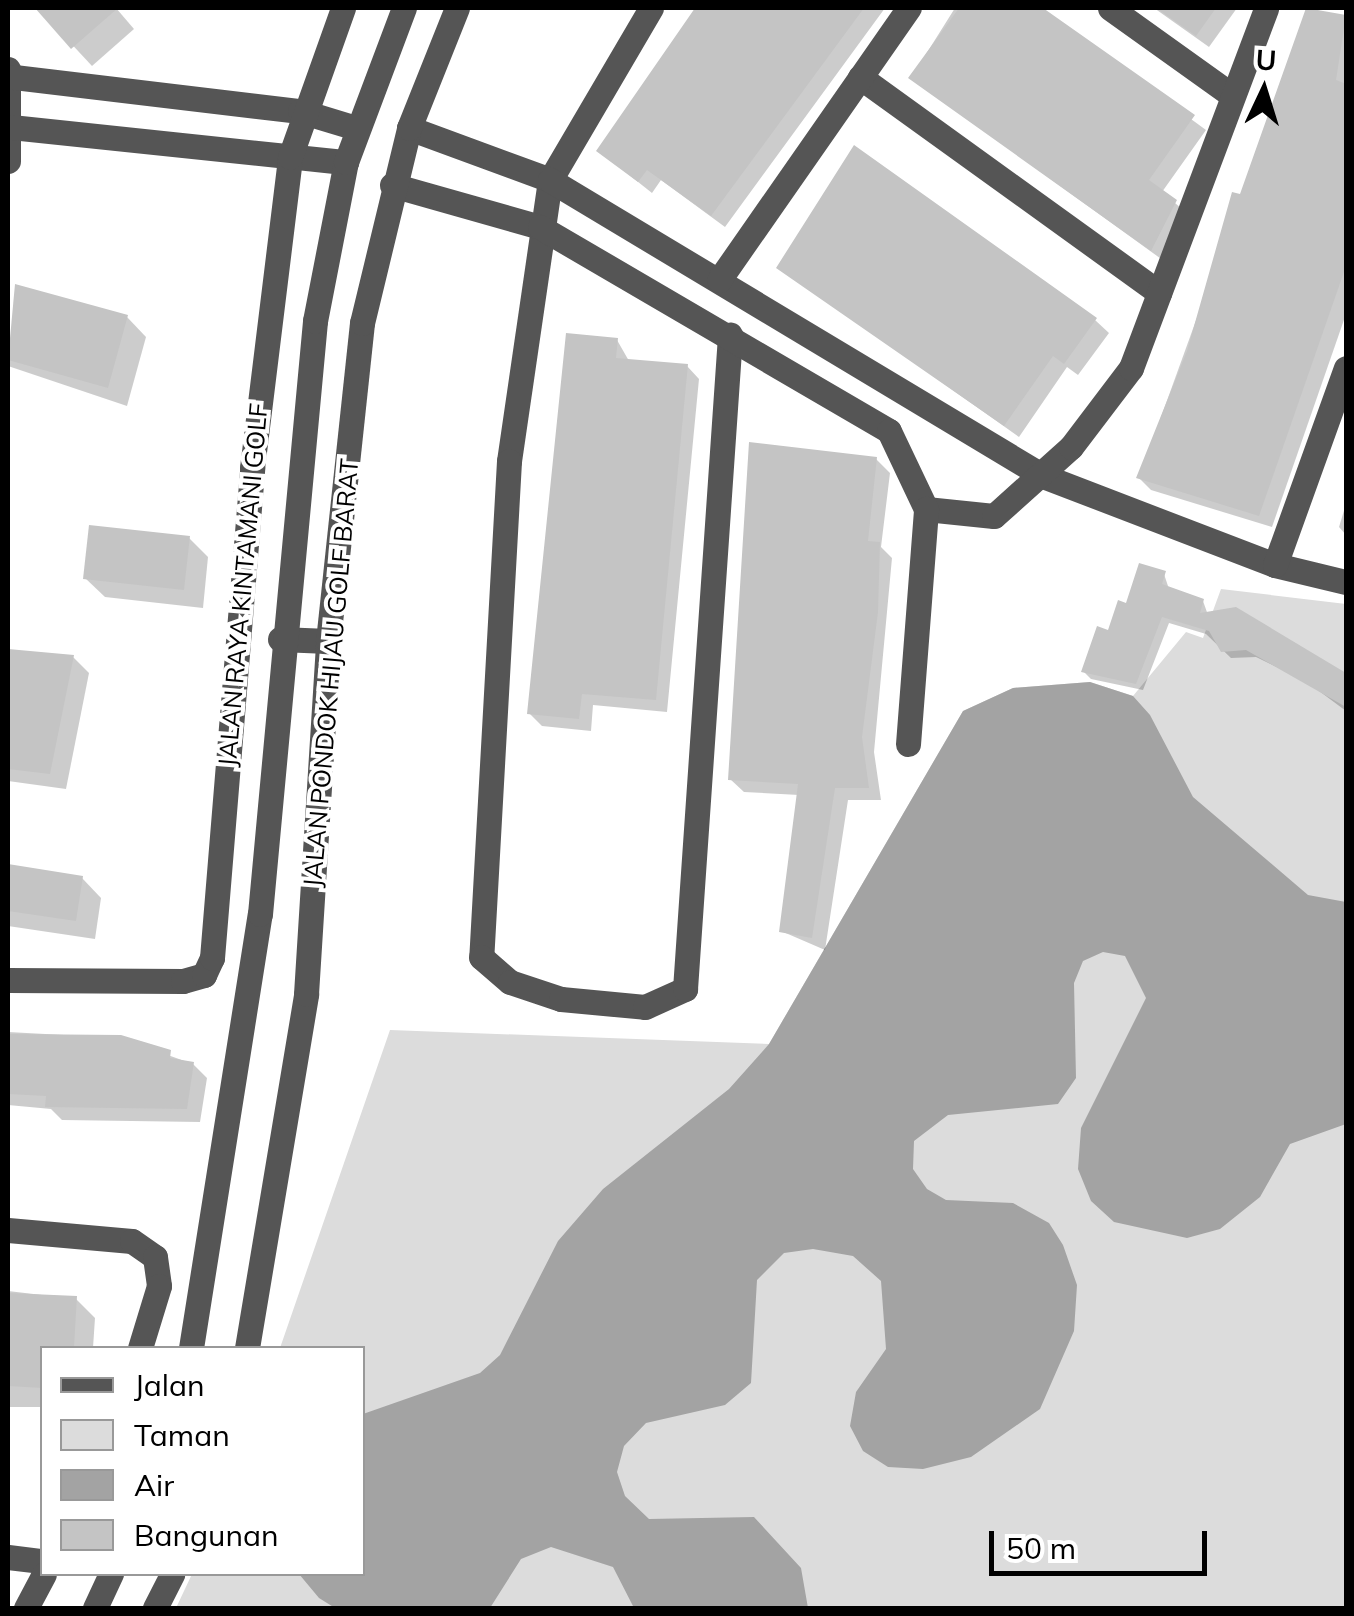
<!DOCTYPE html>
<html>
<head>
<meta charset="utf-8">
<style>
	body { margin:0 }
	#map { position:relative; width:1354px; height:1616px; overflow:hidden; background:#fff; font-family:Mulish,sans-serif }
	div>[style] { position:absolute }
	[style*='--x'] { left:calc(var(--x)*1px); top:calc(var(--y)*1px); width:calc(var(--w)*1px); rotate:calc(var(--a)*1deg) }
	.green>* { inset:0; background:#dcdcdc }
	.water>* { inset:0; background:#a3a3a3 }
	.shadow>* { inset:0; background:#0003 }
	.building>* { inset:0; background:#c4c4c4 }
	.minor>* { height:25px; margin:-12.5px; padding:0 12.5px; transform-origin:12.5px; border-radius:12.5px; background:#555 }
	span { translate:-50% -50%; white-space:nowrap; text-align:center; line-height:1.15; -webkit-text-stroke:8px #fff; paint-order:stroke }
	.street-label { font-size:25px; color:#000 }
	.frame { position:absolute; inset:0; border:10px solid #000; pointer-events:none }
	.legend { position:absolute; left:40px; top:1346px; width:325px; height:230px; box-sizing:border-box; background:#fff; border:2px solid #999; margin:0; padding:12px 18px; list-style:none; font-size:30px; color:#000 }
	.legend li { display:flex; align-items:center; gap:20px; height:50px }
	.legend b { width:50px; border:2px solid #999 }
	.north { position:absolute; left:1214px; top:40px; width:100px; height:100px; -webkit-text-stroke:8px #fff; paint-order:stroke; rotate:4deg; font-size:28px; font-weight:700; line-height:40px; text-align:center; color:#000 }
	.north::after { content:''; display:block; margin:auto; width:35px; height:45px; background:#000; clip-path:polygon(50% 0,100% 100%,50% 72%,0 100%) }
	.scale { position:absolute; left:989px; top:1531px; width:218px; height:45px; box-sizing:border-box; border:5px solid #000; border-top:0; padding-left:12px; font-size:30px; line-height:35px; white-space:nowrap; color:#000; -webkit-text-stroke:8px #fff; paint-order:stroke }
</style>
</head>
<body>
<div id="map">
	<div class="green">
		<div style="clip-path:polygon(1221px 589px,1346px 604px,1346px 1608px,176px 1608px,192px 1574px,362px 1574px,362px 1348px,280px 1348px,390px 1030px,769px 1044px,963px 711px,1013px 688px,1090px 682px,1133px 696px,1186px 632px,1203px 638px)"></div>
	</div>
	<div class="water">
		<div style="clip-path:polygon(1090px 682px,1133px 696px,1150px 715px,1193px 797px,1308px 895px,1346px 902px,1346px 1124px,1290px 1144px,1260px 1197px,1220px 1229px,1187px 1238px,1114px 1222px,1091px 1201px,1078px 1169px,1081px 1128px,1146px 998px,1125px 956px,1103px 952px,1083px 961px,1074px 983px,1076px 1078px,1058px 1104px,948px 1115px,914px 1141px,913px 1169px,927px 1189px,946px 1200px,1013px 1203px,1049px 1223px,1063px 1245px,1077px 1285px,1074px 1331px,1040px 1409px,971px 1457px,923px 1469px,888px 1467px,863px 1451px,850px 1426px,856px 1392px,886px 1349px,881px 1281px,853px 1256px,813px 1249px,784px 1253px,757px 1280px,751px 1383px,725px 1405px,646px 1423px,624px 1446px,617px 1472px,625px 1496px,649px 1519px,754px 1517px,801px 1568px,808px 1608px,634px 1608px,613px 1567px,551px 1547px,521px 1559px,490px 1608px,335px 1608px,319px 1598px,299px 1574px,362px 1574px,363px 1414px,480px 1373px,500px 1355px,558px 1241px,603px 1189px,729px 1089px,769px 1044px,963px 711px,1013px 688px)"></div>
	</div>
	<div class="shadow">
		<div style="clip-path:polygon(38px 8px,116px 8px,134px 29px,92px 66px)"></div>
		<div style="clip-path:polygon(702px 8px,885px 8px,725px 227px,661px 180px,652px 193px,599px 151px)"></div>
		<div style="clip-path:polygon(955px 8px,1039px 8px,1206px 130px,1162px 192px,1188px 214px,1164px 261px,911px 78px)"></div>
		<div style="clip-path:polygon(1154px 8px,1237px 8px,1209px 47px)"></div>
		<div style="clip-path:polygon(1309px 8px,1346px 18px,1346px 314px,1272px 527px,1151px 490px,1139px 478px)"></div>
		<div style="clip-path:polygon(779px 267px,1095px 320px,1109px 333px,1078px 375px,1067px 367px,1019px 437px)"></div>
		<div style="clip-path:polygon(17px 287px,127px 317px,146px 337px,127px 406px,8px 366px)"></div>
		<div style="clip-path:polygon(617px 340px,629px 361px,687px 366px,699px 379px,667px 712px,593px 705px,591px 731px,542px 726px,529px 713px)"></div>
		<div style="clip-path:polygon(876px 459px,890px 473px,881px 547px,892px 558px,874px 752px,881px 800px,848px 800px,825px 950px,781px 931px,799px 795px,744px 792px,730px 779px)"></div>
		<div style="clip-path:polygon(1346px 504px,1346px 535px,1339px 527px)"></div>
		<div style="clip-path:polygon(189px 538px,208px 557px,203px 608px,105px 597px,85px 578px)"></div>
		<div style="clip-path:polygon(1164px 574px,1169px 589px,1203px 601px,1208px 615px,1247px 615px,1346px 679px,1346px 711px,1307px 682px,1256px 657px,1231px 658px,1206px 634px,1169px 623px,1143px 690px,1091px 679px,1084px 672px,1128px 606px)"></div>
		<div style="clip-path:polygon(8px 651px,73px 657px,89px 673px,66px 789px,8px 781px)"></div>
		<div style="clip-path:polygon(8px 867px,82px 878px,101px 898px,95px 939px,8px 926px)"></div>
		<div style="clip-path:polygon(8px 1032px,120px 1038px,193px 1064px,207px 1078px,200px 1122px,62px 1120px,51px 1109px,8px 1105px)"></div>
		<div style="clip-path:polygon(8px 1291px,76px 1299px,95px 1318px,93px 1348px,42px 1348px,42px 1407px,8px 1407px)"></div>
	</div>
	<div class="building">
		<div style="clip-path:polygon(35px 8px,118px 8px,71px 49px)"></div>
		<div style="clip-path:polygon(695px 8px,864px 8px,711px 216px,647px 170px,638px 182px,596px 151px)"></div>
		<div style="clip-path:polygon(959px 8px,1043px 8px,1195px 115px,1149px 180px,1177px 200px,1151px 251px,908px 78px)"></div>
		<div style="clip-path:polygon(1156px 8px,1216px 8px,1196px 36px)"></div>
		<div style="clip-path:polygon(1306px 8px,1346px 15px,1336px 80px,1346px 84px,1346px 266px,1259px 516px,1136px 478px,1187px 351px,1232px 192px,1240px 194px)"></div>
		<div style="clip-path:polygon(854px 145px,1097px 318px,1064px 364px,1053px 356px,1004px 426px,776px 268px)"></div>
		<div style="clip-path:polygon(15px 284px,128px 315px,108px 388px,8px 360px)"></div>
		<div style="clip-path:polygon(566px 333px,618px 338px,616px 358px,688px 364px,656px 700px,582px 694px,579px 719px,527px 714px)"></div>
		<div style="clip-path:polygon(749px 442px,877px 457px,868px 541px,880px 542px,878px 612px,862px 737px,869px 788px,835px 788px,812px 938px,779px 932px,798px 784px,728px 780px)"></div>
		<div style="clip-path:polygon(89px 525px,190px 536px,184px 590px,83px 579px)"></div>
		<div style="clip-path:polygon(1139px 563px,1166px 571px,1162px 584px,1204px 599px,1200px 613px,1236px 607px,1346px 673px,1346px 707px,1246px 650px,1221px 652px,1209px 631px,1162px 617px,1136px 684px,1081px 672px,1097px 626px,1108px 630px,1118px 600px,1126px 603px)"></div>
		<div style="clip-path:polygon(8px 649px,74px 655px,50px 774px,8px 769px)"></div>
		<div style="clip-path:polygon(8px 864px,83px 876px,76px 921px,8px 911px)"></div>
		<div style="clip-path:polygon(8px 1034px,121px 1035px,171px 1050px,170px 1058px,194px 1062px,187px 1109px,45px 1107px,46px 1096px,8px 1094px)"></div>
		<div style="clip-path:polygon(8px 1293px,77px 1296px,74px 1348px,42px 1348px,42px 1388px,8px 1386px)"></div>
	</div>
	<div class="minor">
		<div style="--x:651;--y:8;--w:199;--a:120.4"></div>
		<div style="--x:550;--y:180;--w:284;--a:98.3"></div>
		<div style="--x:509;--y:461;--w:497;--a:93.2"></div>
		<div style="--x:481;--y:957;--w:38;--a:41"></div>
		<div style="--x:510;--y:982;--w:54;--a:18.4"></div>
		<div style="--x:561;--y:999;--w:84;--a:5.4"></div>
		<div style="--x:645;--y:1007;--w:44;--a:-24.2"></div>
		<div style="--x:685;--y:989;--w:656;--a:-86.06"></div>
		<div style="--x:1110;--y:8;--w:148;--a:35.6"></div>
		<div style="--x:8;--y:69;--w:92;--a:90"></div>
		<div style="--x:14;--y:77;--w:288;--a:6.8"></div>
		<div style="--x:300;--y:111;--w:59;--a:16.9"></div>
		<div style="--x:860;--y:77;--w:369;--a:35.8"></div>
		<div style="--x:11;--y:127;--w:337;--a:6"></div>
		<div style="--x:409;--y:128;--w:150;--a:20.2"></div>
		<div style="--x:550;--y:180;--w:575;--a:30.98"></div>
		<div style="--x:1043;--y:476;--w:248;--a:21"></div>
		<div style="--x:1275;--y:565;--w:73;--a:13.5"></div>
		<div style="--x:392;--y:185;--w:154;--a:15.8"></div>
		<div style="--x:540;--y:227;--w:404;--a:30.3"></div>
		<div style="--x:889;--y:431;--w:86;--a:64.6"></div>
		<div style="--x:926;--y:509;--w:68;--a:5.9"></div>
		<div style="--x:994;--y:516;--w:103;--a:-41.9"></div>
		<div style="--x:1071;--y:447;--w:99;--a:-52.8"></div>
		<div style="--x:1131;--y:368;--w:384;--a:-69.4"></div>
		<div style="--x:719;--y:280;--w:332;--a:-55.1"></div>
		<div style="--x:1275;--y:565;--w:209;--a:-70.2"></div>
		<div style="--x:280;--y:639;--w:48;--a:2.4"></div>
		<div style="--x:908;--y:744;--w:236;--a:-85.6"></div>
		<div style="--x:8;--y:980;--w:175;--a:0.3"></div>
		<div style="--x:183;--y:981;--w:22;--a:-16"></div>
		<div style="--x:204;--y:975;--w:19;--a:-65"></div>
		<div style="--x:212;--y:958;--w:492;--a:-85.3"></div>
		<div style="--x:252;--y:468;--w:313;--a:-83"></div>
		<div style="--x:290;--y:157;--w:158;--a:-70.4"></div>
		<div style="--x:8;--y:1230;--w:124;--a:5.1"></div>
		<div style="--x:132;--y:1241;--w:28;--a:35"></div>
		<div style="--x:155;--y:1257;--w:29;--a:82"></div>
		<div style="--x:159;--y:1286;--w:65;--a:107"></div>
		<div style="--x:191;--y:1348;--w:439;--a:-81"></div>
		<div style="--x:260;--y:914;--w:596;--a:-84.7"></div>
		<div style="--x:315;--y:321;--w:162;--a:-79"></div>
		<div style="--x:346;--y:162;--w:165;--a:-69.4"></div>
		<div style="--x:247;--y:1348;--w:359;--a:-80.5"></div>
		<div style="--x:306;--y:994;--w:354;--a:-86.4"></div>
		<div style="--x:328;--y:641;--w:320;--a:-83.9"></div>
		<div style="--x:362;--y:323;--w:201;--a:-76.4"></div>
		<div style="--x:409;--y:128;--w:129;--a:-68.2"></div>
		<div style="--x:8;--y:1557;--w:34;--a:7"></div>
		<div style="--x:26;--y:1608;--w:38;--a:-62"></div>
		<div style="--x:95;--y:1608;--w:38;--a:-65"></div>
		<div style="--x:155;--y:1608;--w:38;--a:-63"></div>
	</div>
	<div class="street-label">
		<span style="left:243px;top:585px;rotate:-85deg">JALAN RAYA KINTAMANI GOLF</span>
		<span style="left:331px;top:673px;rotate:-85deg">JALAN PONDOK HIJAU GOLF BARAT</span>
	</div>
	<div class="frame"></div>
	<ul class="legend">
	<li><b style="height:12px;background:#555"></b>Jalan</li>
	<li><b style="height:28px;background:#dcdcdc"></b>Taman</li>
	<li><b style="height:28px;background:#a3a3a3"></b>Air</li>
	<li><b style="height:28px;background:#c4c4c4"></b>Bangunan</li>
	</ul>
	<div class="north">U</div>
	<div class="scale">50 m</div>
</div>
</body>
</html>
